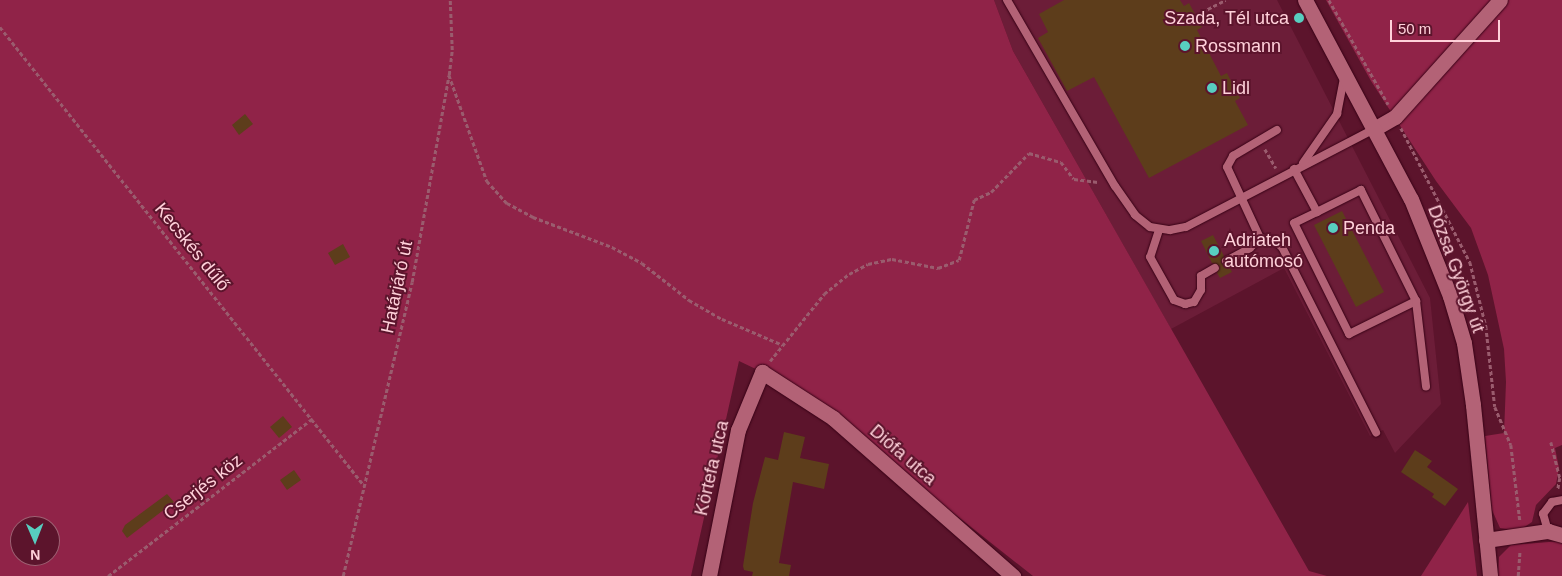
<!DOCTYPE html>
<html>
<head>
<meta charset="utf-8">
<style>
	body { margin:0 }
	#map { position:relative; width:1562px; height:576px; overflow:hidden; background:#5c142c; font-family:Helvetica,sans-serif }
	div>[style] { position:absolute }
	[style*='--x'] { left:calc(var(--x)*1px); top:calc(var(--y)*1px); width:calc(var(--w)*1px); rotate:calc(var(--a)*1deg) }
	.built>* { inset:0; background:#6c1d38 }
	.green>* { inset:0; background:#902348 }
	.building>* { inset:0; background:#5d3d1b }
	.path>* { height:2.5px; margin-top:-1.25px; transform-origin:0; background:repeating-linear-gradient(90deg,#9a5c6e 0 4px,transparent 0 6.5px) }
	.roads { filter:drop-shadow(0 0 1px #380216) drop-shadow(0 0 1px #380216) }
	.lane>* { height:8px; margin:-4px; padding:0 4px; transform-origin:4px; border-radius:4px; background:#b36276 }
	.street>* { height:15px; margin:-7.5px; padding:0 7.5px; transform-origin:7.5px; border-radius:7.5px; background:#b36276 }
	.secondary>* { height:15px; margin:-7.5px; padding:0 7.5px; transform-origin:7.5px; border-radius:7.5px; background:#b36276 }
	.dots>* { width:14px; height:14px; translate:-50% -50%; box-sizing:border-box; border:2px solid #5c142c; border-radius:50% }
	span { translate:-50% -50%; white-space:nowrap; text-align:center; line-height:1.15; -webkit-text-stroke:4px #5c142c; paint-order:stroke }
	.poi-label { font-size:18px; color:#ffd1da }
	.right { translate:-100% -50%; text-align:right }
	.left { translate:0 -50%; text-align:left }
	.street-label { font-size:18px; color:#ffd1da }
	.north { position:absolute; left:10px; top:516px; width:50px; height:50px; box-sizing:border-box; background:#5c142c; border:1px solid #9d6072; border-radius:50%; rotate:179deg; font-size:14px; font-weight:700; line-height:20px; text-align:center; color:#ffd1da }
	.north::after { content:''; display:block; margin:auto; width:18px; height:22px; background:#58cec0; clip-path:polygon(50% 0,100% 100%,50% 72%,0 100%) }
	.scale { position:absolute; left:1390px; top:20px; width:110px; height:22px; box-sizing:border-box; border:2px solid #ffd1da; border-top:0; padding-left:6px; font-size:15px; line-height:18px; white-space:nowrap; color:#ffd1da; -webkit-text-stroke:4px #5c142c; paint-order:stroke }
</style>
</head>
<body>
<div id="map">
	<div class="built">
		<div style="clip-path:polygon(994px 0,1277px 0,1430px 298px,1441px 404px,1395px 453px,1383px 430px,1370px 436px,1284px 268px,1171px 329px,1013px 51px)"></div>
	</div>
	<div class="green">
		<div style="clip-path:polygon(evenodd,0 0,994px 0,1013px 51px,1309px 571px,1327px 576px,1033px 576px,833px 418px,762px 372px,739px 361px,691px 576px,0 576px,0 0,20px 526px,50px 526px,50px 556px,20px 556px,20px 526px)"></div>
		<div style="clip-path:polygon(1326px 0,1562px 0,1562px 445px,1555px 448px,1559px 468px,1556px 484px,1536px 505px,1532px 522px,1518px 531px,1500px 528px,1492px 510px,1485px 436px,1504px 433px,1506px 382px,1504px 349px,1488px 275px,1471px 228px,1436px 181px,1371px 81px)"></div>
		<div style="clip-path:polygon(1468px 502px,1477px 576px,1421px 576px)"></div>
		<div style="clip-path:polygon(1562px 541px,1562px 576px,1498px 576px,1499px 557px,1511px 545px)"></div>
	</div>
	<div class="building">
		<div style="clip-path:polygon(1064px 0,1180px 0,1184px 6px,1189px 3px,1202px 27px,1197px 30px,1221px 76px,1227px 73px,1233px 85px,1240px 98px,1235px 101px,1248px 125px,1149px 178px,1094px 77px,1067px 91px,1038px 38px,1048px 32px,1039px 14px)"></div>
		<div style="clip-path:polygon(245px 114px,253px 124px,239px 135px,232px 125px)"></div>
		<div style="clip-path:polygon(1342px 211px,1384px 292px,1356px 307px,1314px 225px)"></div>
		<div style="clip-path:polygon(1213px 235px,1224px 256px,1221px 263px,1229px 266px,1232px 272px,1220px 278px,1217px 273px,1220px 266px,1212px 263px,1201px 241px)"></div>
		<div style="clip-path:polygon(343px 244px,350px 257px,335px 265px,328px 253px)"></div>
		<div style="clip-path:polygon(283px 416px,292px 427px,279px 438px,270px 427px)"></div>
		<div style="clip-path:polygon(784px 432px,805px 437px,800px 458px,829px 464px,824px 489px,793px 482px,779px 563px,791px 565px,789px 576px,752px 576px,753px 572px,744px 570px,743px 566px,753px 503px,765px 457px,778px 460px)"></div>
		<div style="clip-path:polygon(1415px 450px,1432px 461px,1427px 467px,1458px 489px,1445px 506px,1432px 497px,1434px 494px,1401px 472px)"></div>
		<div style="clip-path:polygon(294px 470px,301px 480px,287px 490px,280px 480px)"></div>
		<div style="clip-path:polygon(167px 494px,174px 502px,127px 538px,122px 531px,125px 525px)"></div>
	</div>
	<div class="path">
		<div style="--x:1329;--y:0;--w:120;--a:60.4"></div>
		<div style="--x:1196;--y:15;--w:33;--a:-27"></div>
		<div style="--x:0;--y:27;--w:584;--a:51.54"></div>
		<div style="--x:449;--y:75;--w:113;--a:70.3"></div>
		<div style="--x:487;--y:181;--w:30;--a:48"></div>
		<div style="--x:507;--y:203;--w:30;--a:28"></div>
		<div style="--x:533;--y:217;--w:85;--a:20.8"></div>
		<div style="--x:612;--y:247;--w:34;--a:28"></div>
		<div style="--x:642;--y:263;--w:60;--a:38.2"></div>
		<div style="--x:689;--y:300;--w:38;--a:30"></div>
		<div style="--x:722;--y:319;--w:66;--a:23.1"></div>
		<div style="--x:1401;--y:128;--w:151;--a:62.8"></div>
		<div style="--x:1470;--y:262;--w:66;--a:76"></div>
		<div style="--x:1486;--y:326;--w:81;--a:83.7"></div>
		<div style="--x:1495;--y:407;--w:41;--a:67.2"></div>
		<div style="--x:1511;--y:445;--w:76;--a:83.2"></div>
		<div style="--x:1265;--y:149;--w:22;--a:60"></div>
		<div style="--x:770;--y:361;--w:86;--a:-51.1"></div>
		<div style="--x:824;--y:294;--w:32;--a:-39"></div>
		<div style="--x:849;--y:274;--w:21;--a:-28"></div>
		<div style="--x:868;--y:264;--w:25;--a:-12"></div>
		<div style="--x:892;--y:259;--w:47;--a:11.1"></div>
		<div style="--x:938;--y:268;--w:22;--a:-21"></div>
		<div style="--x:959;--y:260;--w:62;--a:-76"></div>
		<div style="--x:974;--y:200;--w:19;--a:-25"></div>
		<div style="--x:991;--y:192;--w:54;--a:-45.7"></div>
		<div style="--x:1029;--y:153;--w:33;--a:16"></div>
		<div style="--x:1061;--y:162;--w:21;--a:53"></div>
		<div style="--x:1074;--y:179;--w:26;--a:7"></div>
		<div style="--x:1551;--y:442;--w:37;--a:76"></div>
		<div style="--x:1560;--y:478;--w:11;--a:100"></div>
		<div style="--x:108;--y:576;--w:259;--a:-37.6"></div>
		<div style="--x:343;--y:576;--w:302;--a:-76.8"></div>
		<div style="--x:412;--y:282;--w:210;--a:-79.9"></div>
		<div style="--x:449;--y:75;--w:25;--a:-83"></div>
		<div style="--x:452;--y:50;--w:50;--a:-92.3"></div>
		<div style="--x:1518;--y:576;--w:26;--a:-86"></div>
	</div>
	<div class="roads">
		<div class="lane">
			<div style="--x:1007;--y:0;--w:215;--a:59.9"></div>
			<div style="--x:1115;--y:186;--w:35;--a:55"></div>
			<div style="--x:1135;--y:215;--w:19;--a:39"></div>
			<div style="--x:1150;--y:227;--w:20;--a:9"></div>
			<div style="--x:1170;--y:230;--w:16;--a:-11"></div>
			<div style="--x:1186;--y:227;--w:212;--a:-27.5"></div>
			<div style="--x:1303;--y:163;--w:60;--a:-55.2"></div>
			<div style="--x:1337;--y:114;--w:36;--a:-79"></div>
			<div style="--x:1294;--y:169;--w:49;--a:61.9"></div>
			<div style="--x:1317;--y:212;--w:25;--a:154"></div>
			<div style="--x:1294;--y:223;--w:124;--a:63.6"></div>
			<div style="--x:1349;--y:334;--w:75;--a:-26.2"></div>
			<div style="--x:1416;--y:301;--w:124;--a:-116.4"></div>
			<div style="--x:1361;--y:190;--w:49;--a:153.4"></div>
			<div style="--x:1159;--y:230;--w:28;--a:108"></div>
			<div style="--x:1150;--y:257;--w:49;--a:60.8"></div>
			<div style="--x:1174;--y:300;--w:12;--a:20"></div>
			<div style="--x:1185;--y:304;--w:9;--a:-13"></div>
			<div style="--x:1194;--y:302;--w:14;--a:-60"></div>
			<div style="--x:1201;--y:290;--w:14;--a:-90"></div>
			<div style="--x:1201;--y:276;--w:16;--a:-30"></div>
			<div style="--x:1260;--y:238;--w:15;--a:11"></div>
			<div style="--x:1275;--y:241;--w:9;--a:41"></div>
			<div style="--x:1282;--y:247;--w:208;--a:63.1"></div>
			<div style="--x:1260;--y:238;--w:78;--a:-114.9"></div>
			<div style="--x:1227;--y:167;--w:13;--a:-61"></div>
			<div style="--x:1233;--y:156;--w:51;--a:-30.6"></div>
			<div style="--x:1226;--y:261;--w:27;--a:-28"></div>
			<div style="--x:1250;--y:248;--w:14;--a:-45"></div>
			<div style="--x:1416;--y:301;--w:86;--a:83.3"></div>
			<div style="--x:1548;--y:531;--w:18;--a:-106"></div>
			<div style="--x:1543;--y:514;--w:15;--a:-53"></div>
			<div style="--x:1552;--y:502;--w:10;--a:-11"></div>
		</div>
		<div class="street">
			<div style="--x:1374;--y:129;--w:24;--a:-30"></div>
			<div style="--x:1395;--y:117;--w:157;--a:-48.1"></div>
			<div style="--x:1486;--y:540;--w:63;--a:-8.3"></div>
			<div style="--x:1548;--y:531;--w:15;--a:16"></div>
			<div style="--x:709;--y:576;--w:149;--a:-78.8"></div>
			<div style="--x:738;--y:430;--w:63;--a:-67.5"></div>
			<div style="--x:762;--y:372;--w:85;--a:32.9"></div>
			<div style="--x:833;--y:418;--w:240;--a:41.3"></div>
		</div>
		<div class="secondary">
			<div style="--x:1305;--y:0;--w:225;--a:62"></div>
			<div style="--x:1411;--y:199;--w:105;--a:68.1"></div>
			<div style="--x:1450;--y:296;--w:49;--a:73.4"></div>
			<div style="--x:1464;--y:343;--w:63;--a:81.7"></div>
			<div style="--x:1473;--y:405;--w:172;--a:84.3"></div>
		</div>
	</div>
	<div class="dots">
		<div style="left:1299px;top:18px;background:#58cec0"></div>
		<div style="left:1185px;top:46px;background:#58cec0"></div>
		<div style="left:1212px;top:88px;background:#58cec0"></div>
		<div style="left:1333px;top:228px;background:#58cec0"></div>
		<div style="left:1214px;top:251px;background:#58cec0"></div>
	</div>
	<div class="poi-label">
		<span class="right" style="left:1289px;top:18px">Szada, Tél utca</span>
		<span class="left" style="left:1195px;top:46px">Rossmann</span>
		<span class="left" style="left:1222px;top:88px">Lidl</span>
		<span class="left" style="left:1343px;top:228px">Penda</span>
		<span class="left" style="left:1224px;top:251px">Adriateh<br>autómosó</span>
	</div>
	<div class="street-label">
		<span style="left:192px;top:247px;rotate:51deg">Kecskés dűlő</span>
		<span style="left:1456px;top:269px;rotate:70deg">Dózsa György út</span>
		<span style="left:397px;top:287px;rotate:-78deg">Határjáró út</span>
		<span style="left:903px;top:455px;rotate:41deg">Diófa utca</span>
		<span style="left:712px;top:468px;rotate:-77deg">Körtefa utca</span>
		<span style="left:203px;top:487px;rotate:-38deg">Cserjés köz</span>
	</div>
	<div class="north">N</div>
	<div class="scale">50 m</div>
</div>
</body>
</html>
